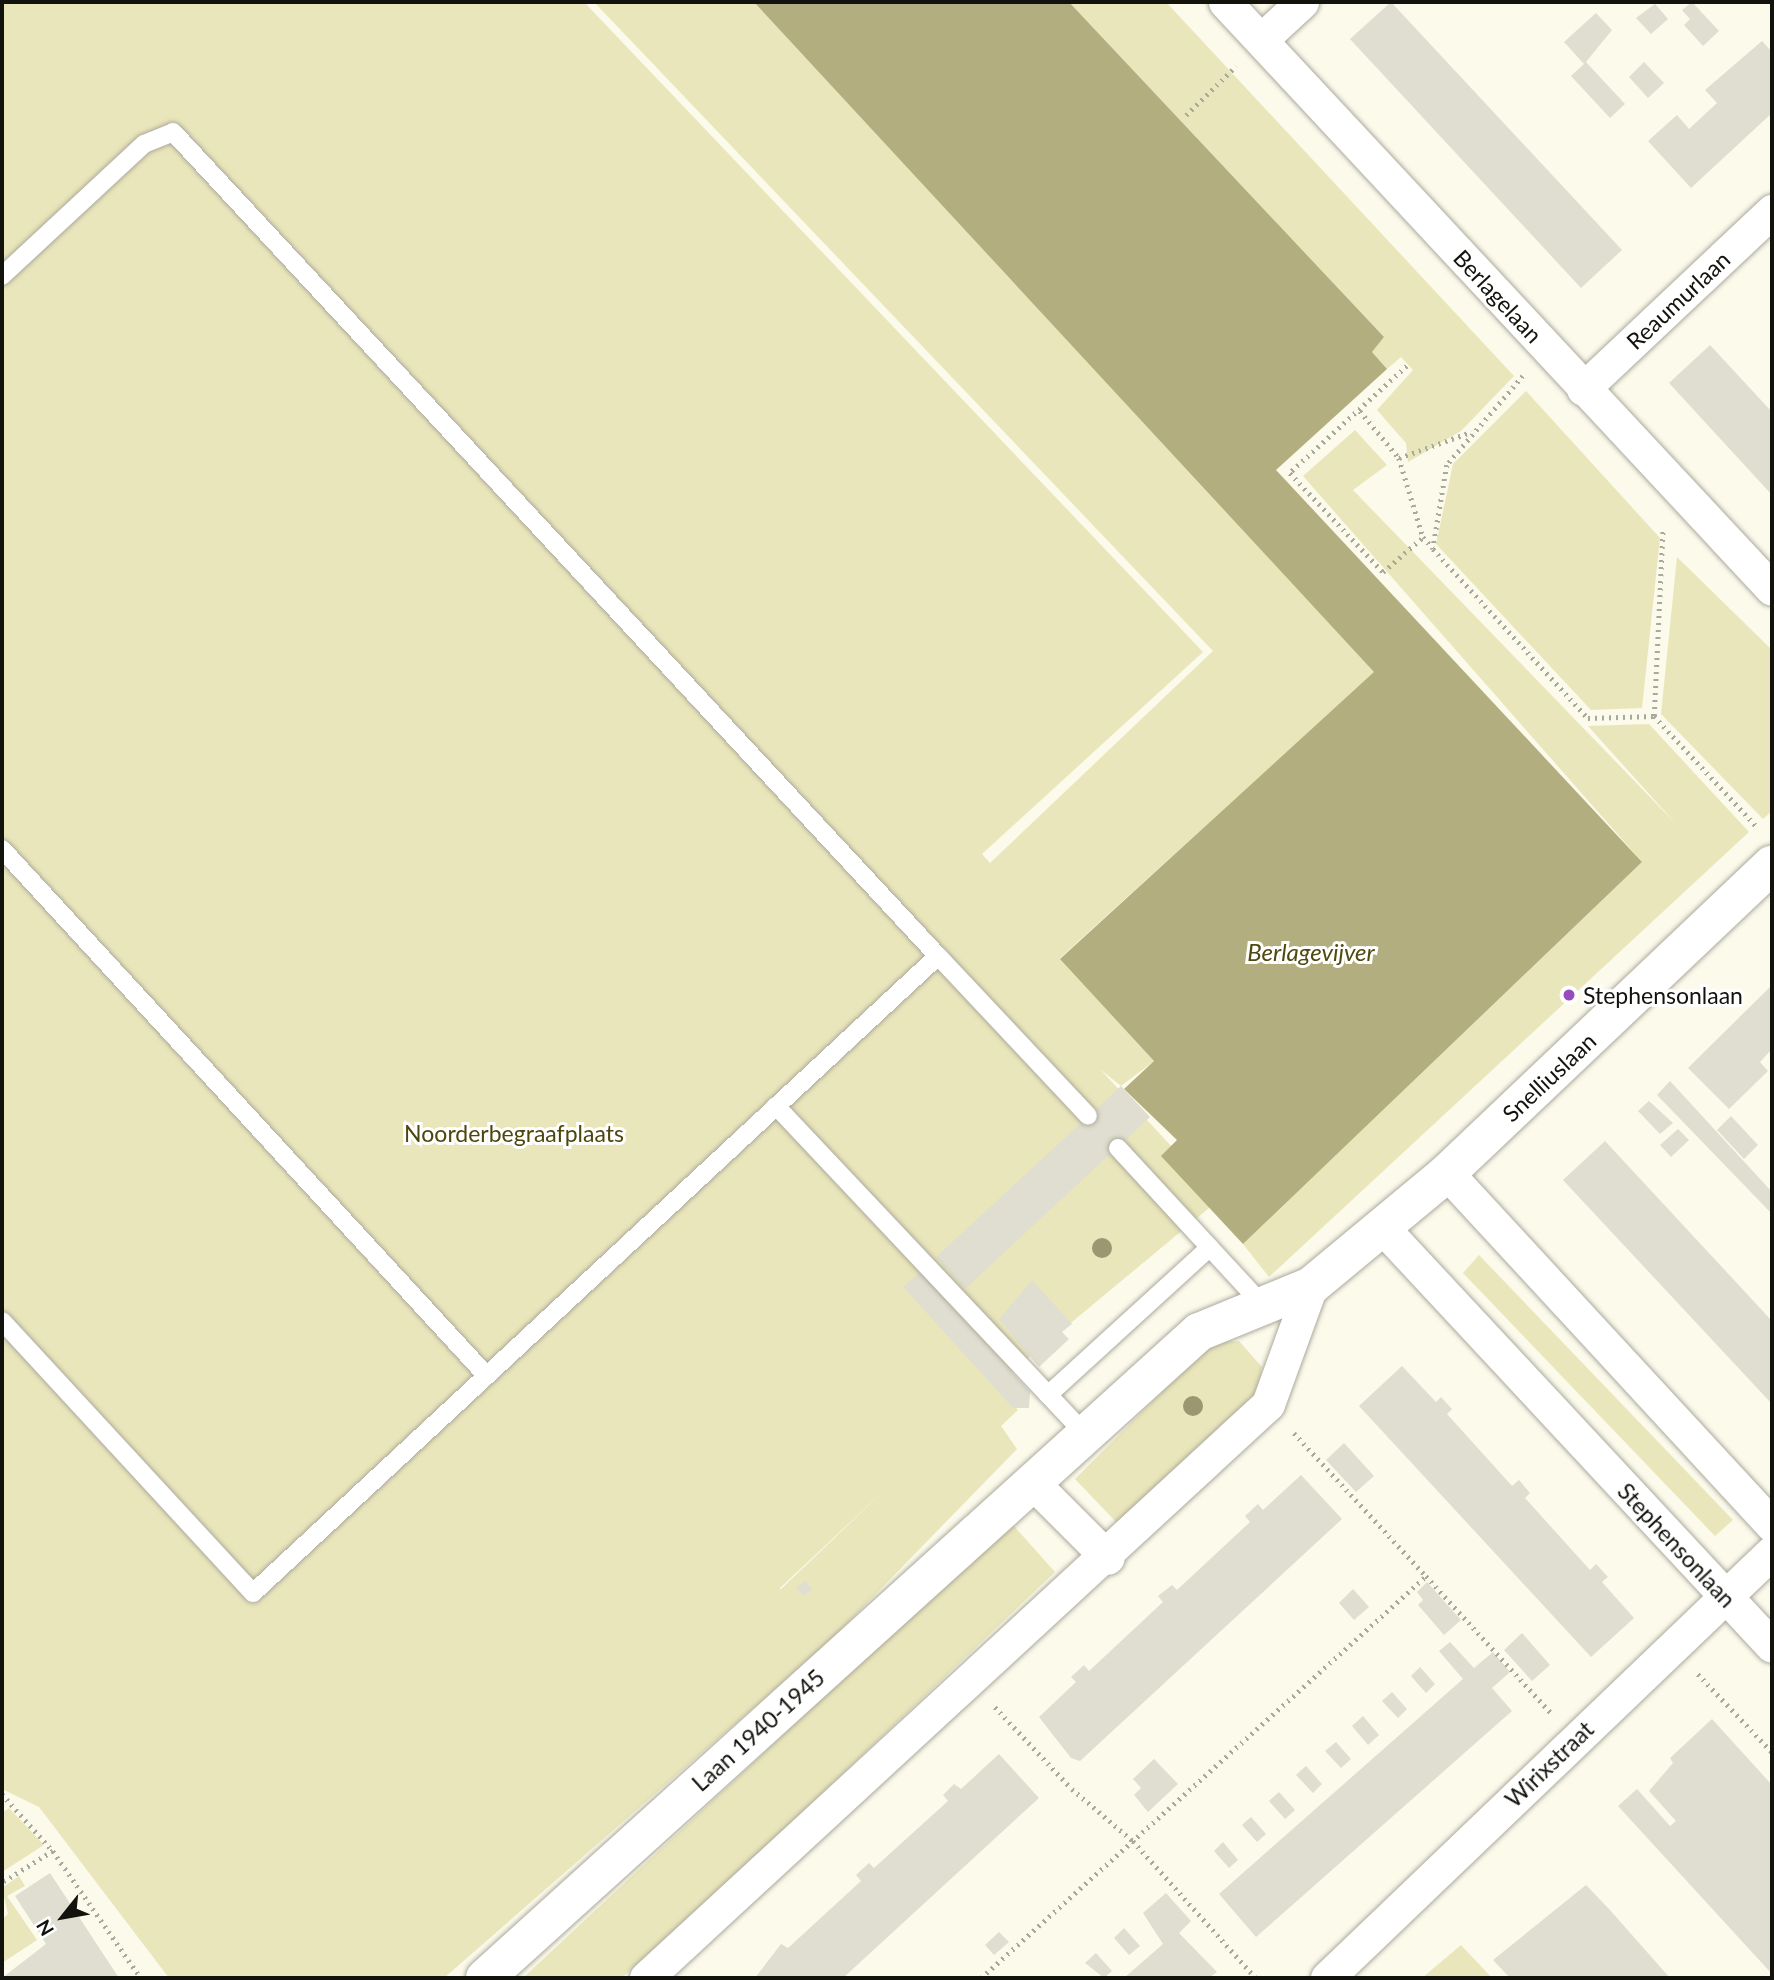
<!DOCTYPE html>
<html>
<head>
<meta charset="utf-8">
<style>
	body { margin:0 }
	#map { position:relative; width:1774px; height:1980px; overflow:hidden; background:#fbfaeb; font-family:Lato,sans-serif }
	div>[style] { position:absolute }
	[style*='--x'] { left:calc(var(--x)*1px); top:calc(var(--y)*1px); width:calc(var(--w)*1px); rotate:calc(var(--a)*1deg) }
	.green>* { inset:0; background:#eae6bb }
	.water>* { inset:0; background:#b3ae7f }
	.building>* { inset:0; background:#dfded0 }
	.path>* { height:4.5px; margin-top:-2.25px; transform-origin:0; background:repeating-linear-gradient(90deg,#a9a89d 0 2px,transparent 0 7px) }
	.roads { filter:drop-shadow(0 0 2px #acaa9d) drop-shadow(0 0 2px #acaa9d) }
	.service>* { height:18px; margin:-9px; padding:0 9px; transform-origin:9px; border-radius:9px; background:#fff }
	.minor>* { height:33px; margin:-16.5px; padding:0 16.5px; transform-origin:16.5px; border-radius:16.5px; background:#fff }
	.tertiary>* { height:38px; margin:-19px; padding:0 19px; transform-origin:19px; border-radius:19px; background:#fff }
	.trees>* { width:20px; height:20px; margin:-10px; border-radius:50%; background:#9b9771 }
	.dots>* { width:19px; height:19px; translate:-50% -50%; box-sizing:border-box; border:4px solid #fff; border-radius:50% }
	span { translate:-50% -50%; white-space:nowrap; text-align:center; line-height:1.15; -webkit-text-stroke:6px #fff; paint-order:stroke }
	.street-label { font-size:23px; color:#13130e }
	.poi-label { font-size:23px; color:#13130e }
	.left { translate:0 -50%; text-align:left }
	.park-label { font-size:23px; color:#4d460d }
	.water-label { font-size:24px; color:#504910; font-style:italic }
	.frame { position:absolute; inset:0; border:4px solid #13130e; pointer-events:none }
	.north { position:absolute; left:28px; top:1882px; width:70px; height:70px; -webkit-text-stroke:5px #fff; paint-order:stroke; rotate:239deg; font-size:19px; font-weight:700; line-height:28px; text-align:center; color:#13130e }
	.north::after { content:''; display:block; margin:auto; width:24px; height:32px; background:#13130e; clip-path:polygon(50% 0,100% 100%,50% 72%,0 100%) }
</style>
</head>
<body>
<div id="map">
	<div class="green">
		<div style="clip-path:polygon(evenodd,2px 2px,584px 2px,1203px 652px,982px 854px,990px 863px,1213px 651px,594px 2px,754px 2px,1375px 672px,1060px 958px,1154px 1061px,1121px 1086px,1100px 1069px,1220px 1199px,995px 1386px,1018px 1410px,1001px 1426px,1017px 1449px,830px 1641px,444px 1978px,169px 1978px,39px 1807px,2px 1789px,2px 2px,889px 1486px,781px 1589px,780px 1589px,780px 1588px,889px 1486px)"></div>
		<div style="clip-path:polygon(1069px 2px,1166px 2px,1514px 376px,1461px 431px,1408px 462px,1406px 443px,1377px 410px,1413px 370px,1401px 357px,1387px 369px,1372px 352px,1384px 337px)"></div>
		<div style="clip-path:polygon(1526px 391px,1660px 538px,1642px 708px,1591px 710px,1436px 544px,1453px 464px)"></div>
		<div style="clip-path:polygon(1355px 430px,1387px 465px,1353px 490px,1677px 825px,1588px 726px,1649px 724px,1749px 832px,1269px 1277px,1243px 1244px,1642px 862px,1303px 476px)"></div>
		<div style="clip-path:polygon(1677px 557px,1772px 650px,1772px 811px,1763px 819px,1661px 714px)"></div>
		<div style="clip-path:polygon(1479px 1255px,1733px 1520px,1715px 1536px,1463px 1273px)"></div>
		<div style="clip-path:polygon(1239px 1341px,1262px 1367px,1258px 1392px,1119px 1525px,1075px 1479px,1212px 1342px)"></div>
		<div style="clip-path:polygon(1014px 1526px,1055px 1572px,777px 1836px,622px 1978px,523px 1978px,985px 1546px)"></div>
		<div style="clip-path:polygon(9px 1808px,44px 1845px,2px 1872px,2px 1813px)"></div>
		<div style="clip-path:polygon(19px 1876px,25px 1886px,7px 1896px,37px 1940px,2px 1963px,2px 1919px,8px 1914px,2px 1888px)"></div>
		<div style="clip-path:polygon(1461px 1945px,1492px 1978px,1422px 1978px)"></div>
	</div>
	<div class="water">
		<div style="clip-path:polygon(754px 2px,1069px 2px,1384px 337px,1372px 352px,1387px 369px,1276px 470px,1642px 862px,1243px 1244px,1161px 1156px,1177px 1140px,1124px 1089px,1154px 1061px,1060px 959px,1374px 672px)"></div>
	</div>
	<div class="building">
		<div style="clip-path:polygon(1391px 2px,1622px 250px,1581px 288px,1350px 39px)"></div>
		<div style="clip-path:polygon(1692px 2px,1719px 31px,1703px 46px,1684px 25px,1690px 19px,1682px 10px)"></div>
		<div style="clip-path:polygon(1655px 4px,1668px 19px,1651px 34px,1636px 18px)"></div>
		<div style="clip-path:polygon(1596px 13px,1612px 30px,1586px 62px,1625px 104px,1610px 118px,1571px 76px,1584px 64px,1564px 42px)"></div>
		<div style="clip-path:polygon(1762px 41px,1772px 52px,1772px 113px,1691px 188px,1648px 141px,1677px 115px,1689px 129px,1717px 103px,1705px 90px)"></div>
		<div style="clip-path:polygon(1644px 62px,1664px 83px,1648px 98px,1629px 77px)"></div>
		<div style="clip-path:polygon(1710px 345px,1772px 412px,1772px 495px,1669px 383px)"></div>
		<div style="clip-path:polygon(1772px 985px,1772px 1049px,1760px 1062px,1768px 1071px,1729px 1109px,1688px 1068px)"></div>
		<div style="clip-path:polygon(1670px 1081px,1772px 1192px,1772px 1214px,1657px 1095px)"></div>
		<div style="clip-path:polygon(1121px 1086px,1150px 1117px,965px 1289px,936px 1257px)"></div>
		<div style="clip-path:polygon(1649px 1101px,1673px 1123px,1660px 1134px,1638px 1111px)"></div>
		<div style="clip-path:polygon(1731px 1116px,1758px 1145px,1744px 1159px,1717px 1130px)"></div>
		<div style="clip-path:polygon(1678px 1129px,1689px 1140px,1671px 1157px,1660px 1145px)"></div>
		<div style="clip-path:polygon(1605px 1141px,1772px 1321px,1772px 1404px,1563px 1180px)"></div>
		<div style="clip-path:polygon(920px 1272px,1030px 1392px,1029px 1408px,1013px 1408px,903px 1287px)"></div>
		<div style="clip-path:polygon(1032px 1280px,1072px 1324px,1062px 1332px,1069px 1339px,1039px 1367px,999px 1319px)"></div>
		<div style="clip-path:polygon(1402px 1366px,1436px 1402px,1441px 1397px,1452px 1409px,1447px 1414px,1512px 1486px,1519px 1480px,1530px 1493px,1525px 1498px,1590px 1570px,1596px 1564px,1608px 1577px,1602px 1582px,1634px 1618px,1591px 1657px,1359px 1406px)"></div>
		<div style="clip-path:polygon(1344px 1443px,1374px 1476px,1356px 1492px,1326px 1460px)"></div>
		<div style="clip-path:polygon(1301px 1475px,1342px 1519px,1080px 1761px,1071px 1758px,1039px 1717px,1076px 1682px,1071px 1677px,1084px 1665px,1089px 1671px,1163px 1602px,1158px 1596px,1172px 1585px,1177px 1590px,1250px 1522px,1245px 1516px,1258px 1504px,1263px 1510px)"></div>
		<div style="clip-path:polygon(805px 1581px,813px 1589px,804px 1596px,796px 1588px)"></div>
		<div style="clip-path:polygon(1427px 1582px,1461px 1620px,1444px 1635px,1418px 1605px,1423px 1600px,1417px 1592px)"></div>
		<div style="clip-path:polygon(1353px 1589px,1369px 1607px,1354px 1620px,1339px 1603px)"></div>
		<div style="clip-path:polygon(1522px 1633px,1550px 1665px,1532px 1681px,1504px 1650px)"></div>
		<div style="clip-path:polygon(1450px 1642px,1474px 1668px,1493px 1652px,1510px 1672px,1492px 1688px,1512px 1711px,1256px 1937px,1219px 1894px,1463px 1679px,1439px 1651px)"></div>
		<div style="clip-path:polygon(1420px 1667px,1435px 1684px,1426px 1693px,1411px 1676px)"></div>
		<div style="clip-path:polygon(1392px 1692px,1407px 1709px,1398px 1718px,1382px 1701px)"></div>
		<div style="clip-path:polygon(1363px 1716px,1379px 1735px,1368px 1745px,1352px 1726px)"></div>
		<div style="clip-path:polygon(1712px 1719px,1772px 1785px,1772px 1974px,1618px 1806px,1637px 1789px,1670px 1826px,1676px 1821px,1649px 1791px,1673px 1763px,1670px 1758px)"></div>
		<div style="clip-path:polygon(1336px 1742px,1351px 1759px,1341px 1768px,1325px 1751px)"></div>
		<div style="clip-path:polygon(999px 1754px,1039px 1798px,843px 1978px,755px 1978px,781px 1944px,788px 1948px,861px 1881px,856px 1875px,869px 1863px,874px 1868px,948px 1801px,943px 1795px,954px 1784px,961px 1789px)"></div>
		<div style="clip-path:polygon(1154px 1759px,1178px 1784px,1148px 1812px,1134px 1795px,1141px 1788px,1133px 1779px)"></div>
		<div style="clip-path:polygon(1306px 1766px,1322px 1784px,1313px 1793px,1296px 1775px)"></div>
		<div style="clip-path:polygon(1279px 1792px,1295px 1810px,1285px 1819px,1269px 1801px)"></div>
		<div style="clip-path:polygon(1251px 1817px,1266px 1834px,1257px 1842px,1242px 1825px)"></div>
		<div style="clip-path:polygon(1223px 1842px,1238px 1860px,1229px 1868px,1214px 1851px)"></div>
		<div style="clip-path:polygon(50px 1873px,119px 1978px,2px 1978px,46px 1944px,15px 1896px)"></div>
		<div style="clip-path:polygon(1586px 1885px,1609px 1909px,1670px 1978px,1510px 1978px,1493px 1960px)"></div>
		<div style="clip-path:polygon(1166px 1893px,1191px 1921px,1179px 1933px,1217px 1972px,1209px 1978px,1124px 1978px,1163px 1944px,1143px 1913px)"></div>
		<div style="clip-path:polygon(1124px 1928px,1140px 1946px,1129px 1955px,1114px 1938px)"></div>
		<div style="clip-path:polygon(999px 1932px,1009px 1942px,994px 1955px,985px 1945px)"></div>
		<div style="clip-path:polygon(1096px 1953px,1112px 1971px,1104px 1978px,1085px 1963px)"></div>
	</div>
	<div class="path">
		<div style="--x:1186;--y:115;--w:70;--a:-44.4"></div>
		<div style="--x:1407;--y:366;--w:159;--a:137.6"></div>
		<div style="--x:1290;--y:473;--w:136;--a:46.8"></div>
		<div style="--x:1383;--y:572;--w:53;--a:-41.2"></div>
		<div style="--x:1523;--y:376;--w:117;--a:130.5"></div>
		<div style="--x:1447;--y:465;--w:85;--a:99.5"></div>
		<div style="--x:1433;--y:549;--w:229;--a:47.5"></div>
		<div style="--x:1588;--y:718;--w:66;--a:-1.7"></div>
		<div style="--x:1654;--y:716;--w:151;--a:47.1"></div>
		<div style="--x:1360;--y:411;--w:61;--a:50.3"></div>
		<div style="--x:1399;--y:458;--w:83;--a:73.1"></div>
		<div style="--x:1423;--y:537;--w:15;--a:48"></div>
		<div style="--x:1399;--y:458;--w:77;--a:-19.9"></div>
		<div style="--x:1654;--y:716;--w:188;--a:-87.3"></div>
		<div style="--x:1294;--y:1433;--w:195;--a:47.3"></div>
		<div style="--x:1698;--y:1674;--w:108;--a:46.5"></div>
		<div style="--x:995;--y:1707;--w:112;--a:46.8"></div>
		<div style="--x:1072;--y:1789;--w:80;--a:40.4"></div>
		<div style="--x:1133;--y:1841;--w:184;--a:48.1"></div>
		<div style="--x:2;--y:1794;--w:76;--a:48.2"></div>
		<div style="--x:53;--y:1851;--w:60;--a:147.9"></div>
		<div style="--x:53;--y:1851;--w:155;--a:55.3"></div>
		<div style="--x:981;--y:1978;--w:600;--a:-42.09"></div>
		<div style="--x:1426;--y:1576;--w:187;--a:47.6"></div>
	</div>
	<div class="roads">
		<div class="service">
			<div style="--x:2;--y:276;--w:194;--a:-42.9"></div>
			<div style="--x:144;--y:144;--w:31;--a:-22"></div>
			<div style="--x:173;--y:132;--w:1124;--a:47.13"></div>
			<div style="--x:938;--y:956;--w:935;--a:137.08"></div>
			<div style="--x:253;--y:1593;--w:370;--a:-132.7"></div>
			<div style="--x:2;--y:849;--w:715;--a:47.38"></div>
			<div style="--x:938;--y:956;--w:219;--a:46.8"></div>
			<div style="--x:776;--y:1106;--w:451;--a:46.7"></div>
			<div style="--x:1118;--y:1148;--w:214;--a:47.3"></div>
			<div style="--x:1048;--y:1395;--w:219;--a:-42.4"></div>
		</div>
		<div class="minor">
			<div style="--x:1225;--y:2;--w:802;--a:47.02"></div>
			<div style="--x:1261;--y:40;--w:56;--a:-42.8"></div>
			<div style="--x:1583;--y:389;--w:260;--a:-43.3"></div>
			<div style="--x:1447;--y:1173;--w:479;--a:47.3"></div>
			<div style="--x:1382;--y:1227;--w:572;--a:47.05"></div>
			<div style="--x:1032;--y:1482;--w:107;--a:45"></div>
			<div style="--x:646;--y:1978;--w:846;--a:-42.7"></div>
			<div style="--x:1268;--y:1404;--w:126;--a:-70"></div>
			<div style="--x:1327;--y:1978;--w:616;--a:-43.75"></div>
		</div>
		<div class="tertiary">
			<div style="--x:485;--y:1978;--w:963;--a:-42.14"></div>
			<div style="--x:1199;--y:1332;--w:121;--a:-22.3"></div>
			<div style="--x:1311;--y:1286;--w:177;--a:-39.7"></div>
			<div style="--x:1447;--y:1173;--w:448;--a:-43.5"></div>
		</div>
	</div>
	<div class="trees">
		<div style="left:1102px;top:1248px"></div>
		<div style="left:1193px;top:1406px"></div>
	</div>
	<div class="dots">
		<div style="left:1569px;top:995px;background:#974bbd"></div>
	</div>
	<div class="street-label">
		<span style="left:1498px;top:296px;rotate:47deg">Berlagelaan</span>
		<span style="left:1678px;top:300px;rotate:-43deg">Reaumurlaan</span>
		<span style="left:1549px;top:1077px;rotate:-43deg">Snelliuslaan</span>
		<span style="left:1677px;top:1545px;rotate:47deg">Stephensonlaan</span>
		<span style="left:758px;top:1730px;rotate:-42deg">Laan 1940-1945</span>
		<span style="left:1549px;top:1764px;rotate:-44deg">Wirixstraat</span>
	</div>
	<div class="poi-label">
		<span class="left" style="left:1583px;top:995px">Stephensonlaan</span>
	</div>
	<div class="park-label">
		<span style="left:514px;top:1133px">Noorderbegraafplaats</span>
	</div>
	<div class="water-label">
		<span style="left:1311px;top:952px">Berlagevijver</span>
	</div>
	<div class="frame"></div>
	<div class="north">N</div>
</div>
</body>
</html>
